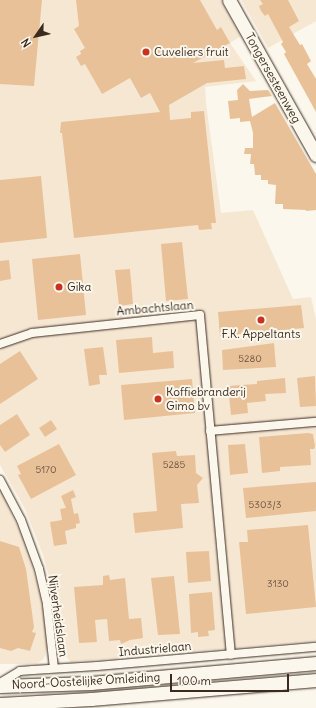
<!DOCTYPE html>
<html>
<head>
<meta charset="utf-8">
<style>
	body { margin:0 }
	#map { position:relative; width:316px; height:708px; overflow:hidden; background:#fbf7ec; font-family:Delius,sans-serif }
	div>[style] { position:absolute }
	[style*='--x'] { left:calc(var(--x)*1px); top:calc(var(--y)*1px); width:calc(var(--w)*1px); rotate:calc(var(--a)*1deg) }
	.built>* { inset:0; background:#f6e7d3 }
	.building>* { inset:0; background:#e9c199 }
	.roads { filter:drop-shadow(0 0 1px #3b2a1e) drop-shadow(0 0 1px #3b2a1e) }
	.street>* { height:8px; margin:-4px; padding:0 4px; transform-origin:4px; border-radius:4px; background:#fbf7ec }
	.primary>* { height:13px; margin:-6.5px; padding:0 6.5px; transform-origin:6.5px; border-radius:6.5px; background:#fbf7ec }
	.dots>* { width:11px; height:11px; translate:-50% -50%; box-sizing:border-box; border:2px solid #fbf7ec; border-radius:50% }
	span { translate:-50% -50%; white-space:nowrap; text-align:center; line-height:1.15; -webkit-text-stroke:4px #fbf7ec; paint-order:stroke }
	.number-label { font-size:10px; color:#66503d }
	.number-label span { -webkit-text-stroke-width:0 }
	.poi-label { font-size:12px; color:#3b2a1e }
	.left { translate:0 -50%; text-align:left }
	.street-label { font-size:12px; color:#3b2a1e }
	.north { position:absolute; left:16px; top:16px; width:40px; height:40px; -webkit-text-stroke:3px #fbf7ec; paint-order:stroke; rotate:236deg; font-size:11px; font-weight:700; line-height:16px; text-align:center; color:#3b2a1e }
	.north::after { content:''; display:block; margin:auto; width:14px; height:18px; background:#3b2a1e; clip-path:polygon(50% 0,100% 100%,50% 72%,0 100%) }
	.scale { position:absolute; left:170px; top:674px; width:119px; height:18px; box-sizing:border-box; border:2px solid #3b2a1e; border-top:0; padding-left:5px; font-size:12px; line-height:14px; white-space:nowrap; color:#3b2a1e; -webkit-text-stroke:3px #fbf7ec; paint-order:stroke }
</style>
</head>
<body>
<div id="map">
	<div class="built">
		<div style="clip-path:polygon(0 0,221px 0,241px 36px,230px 43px,256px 81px,205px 87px,206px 103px,221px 213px,253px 210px,293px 299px,311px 297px,316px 319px,316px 641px,71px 662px,62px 652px,53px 591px,43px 555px,25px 509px,0 465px)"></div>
		<div style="clip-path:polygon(241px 0,316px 0,316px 21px,268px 48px)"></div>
		<div style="clip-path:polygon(0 489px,27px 546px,42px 602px,48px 648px,43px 660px,35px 664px,0 664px)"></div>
	</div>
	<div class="building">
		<div style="clip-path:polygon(0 0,42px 0,34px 86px,0 84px)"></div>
		<div style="clip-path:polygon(76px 0,200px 0,217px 30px,221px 27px,230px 43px,193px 63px,224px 60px,225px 68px,244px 66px,246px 79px,207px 83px,169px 105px,170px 120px,191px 118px,191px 112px,204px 111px,216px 223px,211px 223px,212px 229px,199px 230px,198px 225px,74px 238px,62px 133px,60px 133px,61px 122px,160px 112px,150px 93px,141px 98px,130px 78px,102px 94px,85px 64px,81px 66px,76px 57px,81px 54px,80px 51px,85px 48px,74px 29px,79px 26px)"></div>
		<div style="clip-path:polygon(260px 0,288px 0,299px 21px,289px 27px,300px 45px,302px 44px,311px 61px,307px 64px,316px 79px,316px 112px,284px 54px,286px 52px,281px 44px,283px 42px,268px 14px,265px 16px,261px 11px,259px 6px,263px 4px)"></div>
		<div style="clip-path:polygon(243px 84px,250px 91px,268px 90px,272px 96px,249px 99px,252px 117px,275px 103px,316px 174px,316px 210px,306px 211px,306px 210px,283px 209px,283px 204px,275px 204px,276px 185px,268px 184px,268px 180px,261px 180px,261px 175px,255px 175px,254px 164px,250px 164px,251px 154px,244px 154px,245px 148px,253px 148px,253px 133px,250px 121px,240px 122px,240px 118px,230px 119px,228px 101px,238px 100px,237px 90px)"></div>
		<div style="clip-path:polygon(41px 176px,47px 238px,0 243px,0 180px)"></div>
		<div style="clip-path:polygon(182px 242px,188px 299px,166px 301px,161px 244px)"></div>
		<div style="clip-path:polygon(80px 254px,86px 315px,38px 320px,32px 259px)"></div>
		<div style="clip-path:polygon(9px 260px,11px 279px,0 281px,0 261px)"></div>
		<div style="clip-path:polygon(130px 269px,133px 304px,119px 306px,115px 270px)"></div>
		<div style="clip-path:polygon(301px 305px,304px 328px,220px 336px,218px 312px)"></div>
		<div style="clip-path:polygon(152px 337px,153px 353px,173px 351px,174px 368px,119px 373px,116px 340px)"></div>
		<div style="clip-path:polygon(274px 343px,276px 367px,223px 370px,222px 350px)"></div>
		<div style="clip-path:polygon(103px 347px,107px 375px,99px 375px,100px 384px,89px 386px,84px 349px)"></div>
		<div style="clip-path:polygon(20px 351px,38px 379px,0 404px,0 364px)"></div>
		<div style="clip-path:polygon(315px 376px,316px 406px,300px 407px,297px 378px)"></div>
		<div style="clip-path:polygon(285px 378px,286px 393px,265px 394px,266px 401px,247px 403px,248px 413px,231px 415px,228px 386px,257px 384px,257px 381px)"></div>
		<div style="clip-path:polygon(192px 379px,195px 413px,124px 420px,121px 385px)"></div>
		<div style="clip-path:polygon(17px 414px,30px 435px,5px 452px,0 445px,0 425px)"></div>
		<div style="clip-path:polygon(51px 420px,57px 429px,45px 437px,39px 428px)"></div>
		<div style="clip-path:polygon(308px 433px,313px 434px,315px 446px,314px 449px,310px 449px,311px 465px,280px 467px,280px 471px,262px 473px,259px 437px)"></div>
		<div style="clip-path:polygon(59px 444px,76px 475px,31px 499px,18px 475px,21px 474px,17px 466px)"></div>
		<div style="clip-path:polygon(245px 444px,248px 473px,230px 475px,228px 445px)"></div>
		<div style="clip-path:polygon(176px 451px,177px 456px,195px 455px,196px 473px,203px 478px,197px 485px,199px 503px,181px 504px,183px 528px,135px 533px,133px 513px,157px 511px,152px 453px)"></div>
		<div style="clip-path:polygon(316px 482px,316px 511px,246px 518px,243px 488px)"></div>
		<div style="clip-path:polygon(73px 490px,76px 497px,71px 499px,74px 514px,78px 513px,80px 523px,76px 524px,76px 528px,65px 531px,67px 544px,54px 546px,50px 522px,62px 520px,60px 509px,66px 508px,61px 496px)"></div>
		<div style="clip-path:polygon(308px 525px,316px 607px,246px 614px,239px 542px,248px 542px,247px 530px)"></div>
		<div style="clip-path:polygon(0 541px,19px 547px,26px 569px,34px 627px,32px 632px,36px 633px,30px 651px,18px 648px,11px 651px,0 648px)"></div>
		<div style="clip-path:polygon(209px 551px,211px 581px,188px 583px,186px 552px)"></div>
		<div style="clip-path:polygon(109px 575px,110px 580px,125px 578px,129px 619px,141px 618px,143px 638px,130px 640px,121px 644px,120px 640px,109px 641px,107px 619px,95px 620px,97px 642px,79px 643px,74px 587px,103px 585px,103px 576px)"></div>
		<div style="clip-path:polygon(174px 576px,180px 634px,158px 635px,151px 578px)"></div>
		<div style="clip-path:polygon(212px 592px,215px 630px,208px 631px,209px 636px,198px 637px,198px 632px,191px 633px,189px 594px)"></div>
	</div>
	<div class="roads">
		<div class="street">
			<div style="--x:0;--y:344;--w:34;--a:-19"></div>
			<div style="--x:32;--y:333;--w:169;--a:-6.1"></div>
			<div style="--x:200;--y:315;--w:341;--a:84.8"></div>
			<div style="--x:210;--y:431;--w:106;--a:-4.9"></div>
			<div style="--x:0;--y:480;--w:45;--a:62.3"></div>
			<div style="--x:21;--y:520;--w:52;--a:69.8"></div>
			<div style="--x:39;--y:569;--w:37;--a:77"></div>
			<div style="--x:47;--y:605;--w:63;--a:83.7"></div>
			<div style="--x:0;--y:683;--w:23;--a:-31"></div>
			<div style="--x:20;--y:671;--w:13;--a:-4"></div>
			<div style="--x:33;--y:670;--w:64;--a:-3.6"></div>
			<div style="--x:97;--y:666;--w:220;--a:-5"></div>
		</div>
		<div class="primary">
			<div style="--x:229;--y:0;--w:178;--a:60.7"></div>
			<div style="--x:0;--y:686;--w:91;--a:-1.9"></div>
			<div style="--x:91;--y:683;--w:226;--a:-5.1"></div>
			<div style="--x:0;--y:704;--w:91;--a:-3.1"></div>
			<div style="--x:91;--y:699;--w:226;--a:-4.8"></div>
		</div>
	</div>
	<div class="dots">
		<div style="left:146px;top:52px;background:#c8321e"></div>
		<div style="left:59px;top:287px;background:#c8321e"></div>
		<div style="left:261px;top:320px;background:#c8321e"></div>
		<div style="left:158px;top:399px;background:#c8321e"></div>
	</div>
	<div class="number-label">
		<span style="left:250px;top:359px">5280</span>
		<span style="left:174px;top:465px">5285</span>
		<span style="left:46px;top:470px">5170</span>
		<span style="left:265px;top:505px">5303/3</span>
		<span style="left:278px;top:584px">3130</span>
	</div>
	<div class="poi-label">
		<span class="left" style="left:154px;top:52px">Cuveliers fruit</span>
		<span class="left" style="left:67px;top:287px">Gika</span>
		<span style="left:261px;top:334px">F.K. Appeltants</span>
		<span class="left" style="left:166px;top:399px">Koffiebranderij<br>Gimo bv</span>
	</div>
	<div class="street-label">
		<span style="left:273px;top:78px;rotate:61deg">Tongersesteenweg</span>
		<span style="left:155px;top:308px;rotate:-5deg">Ambachtslaan</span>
		<span style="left:58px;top:616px;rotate:82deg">Nijverheidslaan</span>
		<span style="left:155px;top:649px;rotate:-5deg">Industrielaan</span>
		<span style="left:86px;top:681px;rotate:-3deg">Noord-Oostelijke Omleiding</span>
	</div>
	<div class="north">N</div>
	<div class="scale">100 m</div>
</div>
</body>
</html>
